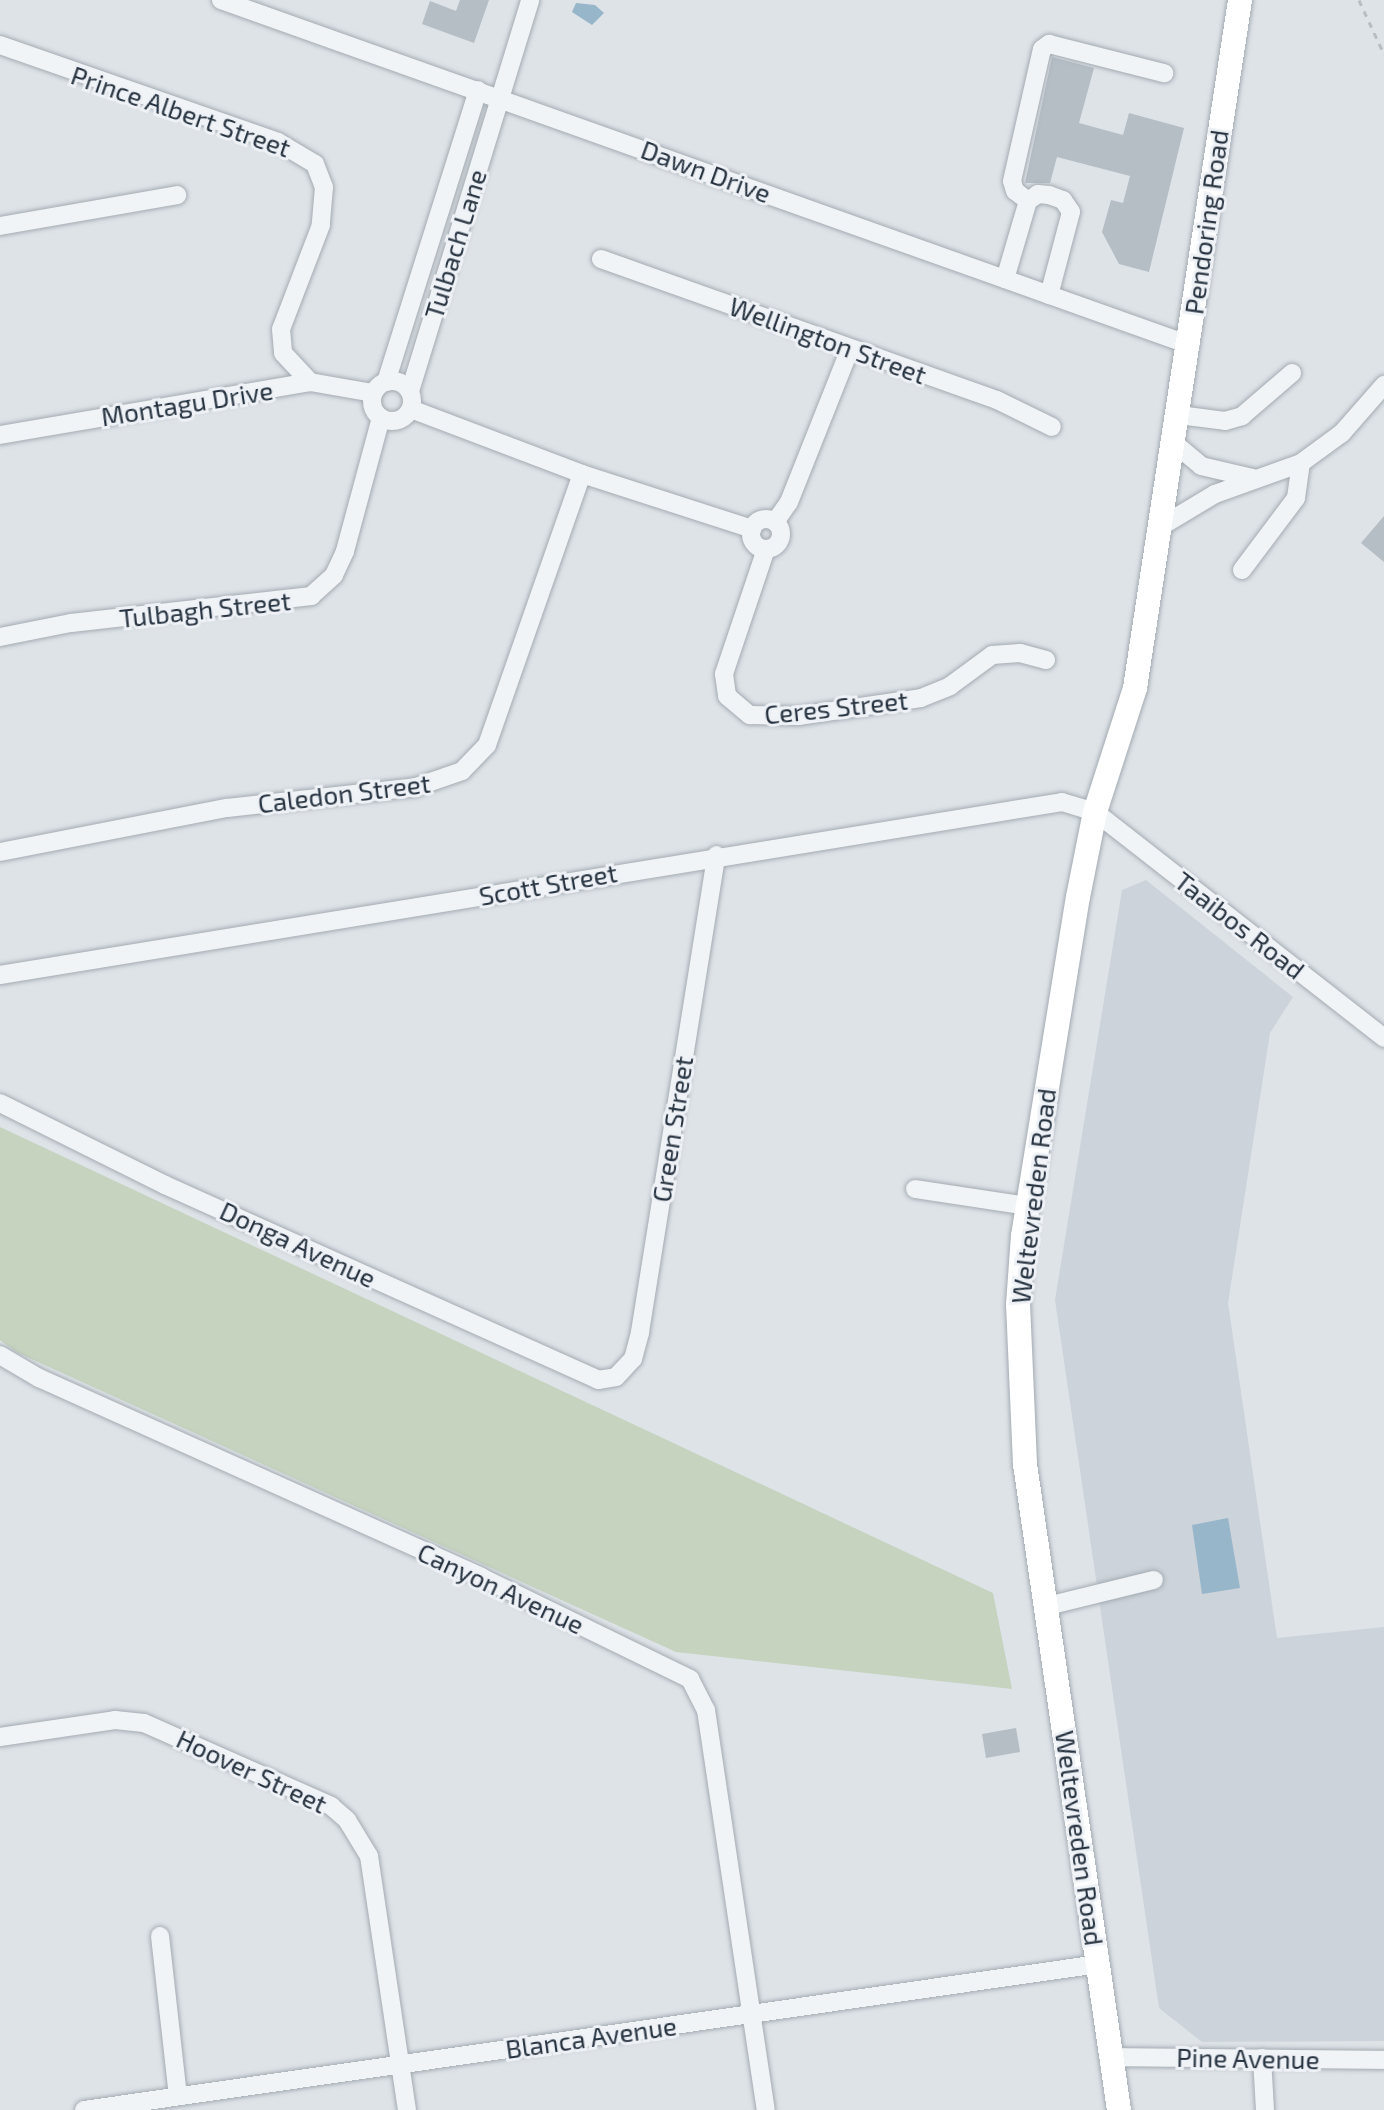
<!DOCTYPE html>
<html>
<head>
<meta charset="utf-8">
<style>
	body { margin:0 }
	#map { position:relative; width:1384px; height:2110px; overflow:hidden; background:#dee3e8; font-family:"Exo 2",sans-serif }
	div>[style] { position:absolute }
	[style*='--x'] { left:calc(var(--x)*1px); top:calc(var(--y)*1px); width:calc(var(--w)*1px); rotate:calc(var(--a)*1deg) }
	.built>* { inset:0; background:#ccd3da }
	.green>* { inset:0; background:#c6d3bf }
	.water>* { inset:0; background:#97b6ca }
	.building>* { inset:0; background:#b5bdc5 }
	.path>* { height:3px; margin-top:-1.5px; transform-origin:0; background:repeating-linear-gradient(90deg,#b8bec3 0 6px,transparent 0 12px) }
	.roads { filter:drop-shadow(0 0 2px #a3abb2) drop-shadow(0 0 2px #a3abb2) }
	.minor>* { height:18px; margin:-9px; padding:0 9px; transform-origin:9px; border-radius:9px; background:#f1f4f6 }
	.minor>.ring { margin:-9px; padding:0; box-sizing:content-box; background:none; border:18px solid #f1f4f6; border-radius:50% }
	.major>* { height:24px; margin:-12px; padding:0 12px; transform-origin:12px; border-radius:12px; background:#fff }
	span { translate:-50% -50%; white-space:nowrap; text-align:center; line-height:1.15; -webkit-text-stroke:6px #eef2f6; paint-order:stroke }
	.street-label { font-size:26px; color:#273340 }
</style>
</head>
<body>
<div id="map">
	<div class="built">
		<div style="clip-path:polygon(1146px 880px,1293px 997px,1270px 1033px,1228px 1303px,1277px 1638px,1384px 1627px,1384px 2041px,1202px 2042px,1159px 2008px,1055px 1300px,1122px 890px)"></div>
	</div>
	<div class="green">
		<div style="clip-path:polygon(0 1127px,993px 1593px,1012px 1689px,676px 1652px,16px 1352px,0 1340px)"></div>
	</div>
	<div class="water">
		<div style="clip-path:polygon(576px 3px,595px 5px,604px 13px,592px 25px,572px 12px)"></div>
		<div style="clip-path:polygon(1228px 1518px,1240px 1588px,1202px 1594px,1192px 1525px)"></div>
	</div>
	<div class="building">
		<div style="clip-path:polygon(460px 0,489px 0,474px 43px,422px 24px,430px 1px,456px 11px)"></div>
		<div style="clip-path:polygon(1052px 57px,1094px 68px,1079px 123px,1123px 135px,1129px 113px,1184px 128px,1149px 272px,1119px 264px,1102px 232px,1111px 200px,1123px 203px,1130px 176px,1057px 157px,1050px 183px,1025px 183px)"></div>
		<div style="clip-path:polygon(1384px 516px,1384px 562px,1361px 543px)"></div>
		<div style="clip-path:polygon(1016px 1728px,1020px 1752px,986px 1758px,982px 1734px)"></div>
	</div>
	<div class="path">
		<div style="--x:1359;--y:0;--w:60;--a:65.2"></div>
	</div>
	<div class="roads">
		<div class="minor">
			<div style="--x:221;--y:0;--w:1029;--a:19.6"></div>
			<div style="--x:0;--y:45;--w:294;--a:19.2"></div>
			<div style="--x:278;--y:142;--w:43;--a:30.7"></div>
			<div style="--x:315;--y:164;--w:25;--a:69"></div>
			<div style="--x:324;--y:187;--w:38;--a:95"></div>
			<div style="--x:321;--y:225;--w:111;--a:111"></div>
			<div style="--x:281;--y:329;--w:24;--a:85"></div>
			<div style="--x:283;--y:353;--w:40;--a:47"></div>
			<div style="--x:1028;--y:201;--w:16;--a:-142"></div>
			<div style="--x:1015;--y:191;--w:10;--a:-107"></div>
			<div style="--x:1012;--y:181;--w:135;--a:-77.2"></div>
			<div style="--x:1042;--y:49;--w:9;--a:-36"></div>
			<div style="--x:1049;--y:44;--w:119;--a:14.2"></div>
			<div style="--x:0;--y:226;--w:180;--a:-9.9"></div>
			<div style="--x:601;--y:259;--w:420;--a:19.6"></div>
			<div style="--x:997;--y:400;--w:61;--a:26.1"></div>
			<div style="--x:1005;--y:279;--w:81;--a:-73.6"></div>
			<div style="--x:1028;--y:201;--w:12;--a:-35"></div>
			<div style="--x:1038;--y:194;--w:11;--a:5"></div>
			<div style="--x:1049;--y:195;--w:15;--a:20"></div>
			<div style="--x:1063;--y:200;--w:14;--a:56"></div>
			<div style="--x:1071;--y:212;--w:86;--a:104.8"></div>
			<div class="ring" style="left:372px;top:381px;width:22px;height:22px"></div>
			<div style="--x:386;--y:382;--w:306;--a:-72.5"></div>
			<div style="--x:410;--y:391;--w:409;--a:-72.9"></div>
			<div style="--x:411;--y:409;--w:183;--a:20.8"></div>
			<div style="--x:582;--y:474;--w:179;--a:17.9"></div>
			<div style="--x:1179;--y:415;--w:46;--a:7.4"></div>
			<div style="--x:1225;--y:421;--w:18;--a:-16"></div>
			<div style="--x:1242;--y:416;--w:66;--a:-40.7"></div>
			<div style="--x:0;--y:435;--w:314;--a:-9.7"></div>
			<div style="--x:310;--y:382;--w:64;--a:9.9"></div>
			<div style="--x:1174;--y:443;--w:35;--a:40"></div>
			<div style="--x:1201;--y:466;--w:53;--a:13"></div>
			<div class="ring" style="left:751px;top:519px;width:12px;height:12px"></div>
			<div style="--x:775;--y:522;--w:24;--a:-55"></div>
			<div style="--x:789;--y:502;--w:165;--a:-68.3"></div>
			<div style="--x:1160;--y:527;--w:64;--a:-31"></div>
			<div style="--x:1215;--y:494;--w:91;--a:-19.8"></div>
			<div style="--x:1301;--y:463;--w:51;--a:-36.2"></div>
			<div style="--x:1342;--y:433;--w:64;--a:-48.8"></div>
			<div style="--x:766;--y:549;--w:132;--a:108.6"></div>
			<div style="--x:724;--y:674;--w:22;--a:82"></div>
			<div style="--x:727;--y:696;--w:30;--a:40"></div>
			<div style="--x:750;--y:715;--w:48;--a:1.2"></div>
			<div style="--x:798;--y:716;--w:124;--a:-8.3"></div>
			<div style="--x:921;--y:698;--w:31;--a:-22"></div>
			<div style="--x:950;--y:686;--w:52;--a:-36.4"></div>
			<div style="--x:992;--y:655;--w:28;--a:-4"></div>
			<div style="--x:1020;--y:653;--w:27;--a:15"></div>
			<div style="--x:1242;--y:570;--w:90;--a:-53.1"></div>
			<div style="--x:1296;--y:498;--w:35;--a:-82"></div>
			<div style="--x:0;--y:637;--w:72;--a:-11.2"></div>
			<div style="--x:71;--y:623;--w:242;--a:-6.4"></div>
			<div style="--x:311;--y:596;--w:31;--a:-42"></div>
			<div style="--x:334;--y:575;--w:26;--a:-65"></div>
			<div style="--x:345;--y:551;--w:138;--a:-74.9"></div>
			<div style="--x:0;--y:852;--w:231;--a:-11"></div>
			<div style="--x:227;--y:808;--w:190;--a:-6.3"></div>
			<div style="--x:416;--y:787;--w:49;--a:-19.2"></div>
			<div style="--x:462;--y:771;--w:36;--a:-46"></div>
			<div style="--x:487;--y:745;--w:287;--a:-70.7"></div>
			<div style="--x:0;--y:975;--w:1076;--a:-9.25"></div>
			<div style="--x:1062;--y:802;--w:34;--a:17"></div>
			<div style="--x:1095;--y:812;--w:367;--a:38"></div>
			<div style="--x:0;--y:1103;--w:184;--a:26.4"></div>
			<div style="--x:165;--y:1185;--w:475;--a:24.2"></div>
			<div style="--x:598;--y:1380;--w:18;--a:-9"></div>
			<div style="--x:616;--y:1377;--w:25;--a:-47"></div>
			<div style="--x:633;--y:1359;--w:28;--a:-75"></div>
			<div style="--x:640;--y:1332;--w:483;--a:-80.9"></div>
			<div style="--x:915;--y:1189;--w:114;--a:8.6"></div>
			<div style="--x:0;--y:1355;--w:45;--a:30.5"></div>
			<div style="--x:39;--y:1378;--w:485;--a:24.2"></div>
			<div style="--x:481;--y:1577;--w:233;--a:26"></div>
			<div style="--x:690;--y:1679;--w:35;--a:63"></div>
			<div style="--x:706;--y:1710;--w:404;--a:81.5"></div>
			<div style="--x:1047;--y:1606;--w:110;--a:-13.7"></div>
			<div style="--x:0;--y:1737;--w:116;--a:-8.4"></div>
			<div style="--x:115;--y:1720;--w:29;--a:6"></div>
			<div style="--x:144;--y:1723;--w:205;--a:23.9"></div>
			<div style="--x:331;--y:1806;--w:21;--a:41"></div>
			<div style="--x:347;--y:1820;--w:42;--a:58.6"></div>
			<div style="--x:369;--y:1856;--w:257;--a:81.5"></div>
			<div style="--x:160;--y:1936;--w:161;--a:83.6"></div>
			<div style="--x:1111;--y:2057;--w:273;--a:0.6"></div>
			<div style="--x:1262;--y:2058;--w:52;--a:86.7"></div>
			<div style="--x:84;--y:2110;--w:1024;--a:-8.19"></div>
		</div>
		<div class="major">
			<div style="--x:1119;--y:2110;--w:653;--a:-98.28"></div>
			<div style="--x:1025;--y:1464;--w:159;--a:-92.5"></div>
			<div style="--x:1018;--y:1305;--w:69;--a:-85.9"></div>
			<div style="--x:1023;--y:1236;--w:343;--a:-80.8"></div>
			<div style="--x:1078;--y:897;--w:87;--a:-78.7"></div>
			<div style="--x:1095;--y:812;--w:130;--a:-72.1"></div>
			<div style="--x:1135;--y:688;--w:696;--a:-81.32"></div>
		</div>
	</div>
	<div class="street-label">
		<span style="left:181px;top:111px;rotate:19deg">Prince Albert Street</span>
		<span style="left:706px;top:171px;rotate:20deg">Dawn Drive</span>
		<span style="left:1206px;top:222px;rotate:-82deg">Pendoring Road</span>
		<span style="left:455px;top:244px;rotate:-73deg">Tulbach Lane</span>
		<span style="left:828px;top:340px;rotate:20deg">Wellington Street</span>
		<span style="left:187px;top:403px;rotate:-9deg">Montagu Drive</span>
		<span style="left:205px;top:609px;rotate:-6deg">Tulbagh Street</span>
		<span style="left:836px;top:707px;rotate:-6deg">Ceres Street</span>
		<span style="left:344px;top:793px;rotate:-7deg">Caledon Street</span>
		<span style="left:548px;top:884px;rotate:-10deg">Scott Street</span>
		<span style="left:1240px;top:925px;rotate:38deg">Taaibos Road</span>
		<span style="left:672px;top:1129px;rotate:-81deg">Green Street</span>
		<span style="left:1033px;top:1196px;rotate:-83deg">Weltevreden Road</span>
		<span style="left:298px;top:1244px;rotate:25deg">Donga Avenue</span>
		<span style="left:501px;top:1588px;rotate:25deg">Canyon Avenue</span>
		<span style="left:252px;top:1771px;rotate:25deg">Hoover Street</span>
		<span style="left:1080px;top:1838px;rotate:82deg">Weltevreden Road</span>
		<span style="left:591px;top:2037px;rotate:-8deg">Blanca Avenue</span>
		<span style="left:1248px;top:2058px;rotate:1deg">Pine Avenue</span>
	</div>
</div>
</body>
</html>
